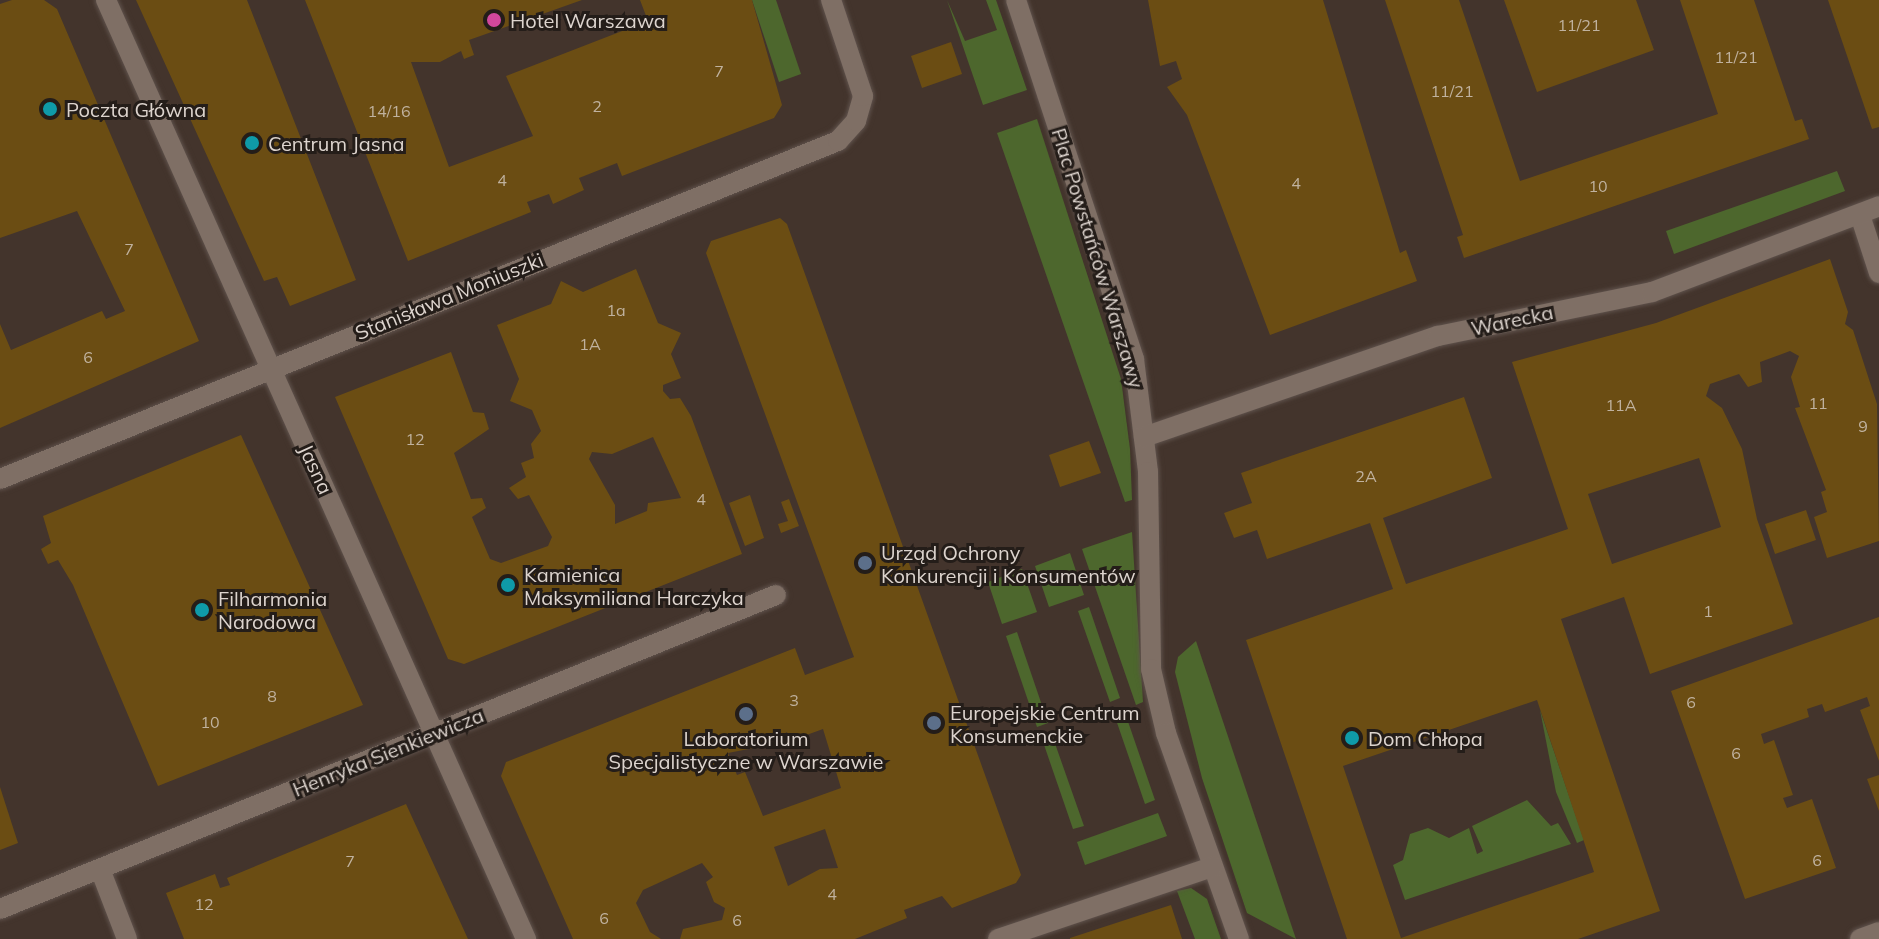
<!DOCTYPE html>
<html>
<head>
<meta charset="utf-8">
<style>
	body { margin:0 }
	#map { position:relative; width:1879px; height:939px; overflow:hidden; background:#43342c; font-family:Mulish,sans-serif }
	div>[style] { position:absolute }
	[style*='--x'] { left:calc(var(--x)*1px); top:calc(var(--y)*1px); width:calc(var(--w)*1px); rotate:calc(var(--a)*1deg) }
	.green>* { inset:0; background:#4d672d }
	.building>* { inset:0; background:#6b4d13 }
	.roads { filter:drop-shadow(0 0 2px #5f524c) drop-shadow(0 0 2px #5f524c) }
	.minor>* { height:20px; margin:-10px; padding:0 10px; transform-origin:10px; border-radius:10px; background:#7f6f65 }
	.dots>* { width:22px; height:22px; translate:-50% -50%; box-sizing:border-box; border:4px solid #241d19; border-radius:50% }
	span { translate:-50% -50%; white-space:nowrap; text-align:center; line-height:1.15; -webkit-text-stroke:6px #241d19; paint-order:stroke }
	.number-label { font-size:16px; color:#c0b29f }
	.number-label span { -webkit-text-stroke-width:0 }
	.poi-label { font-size:20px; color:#ddd4ce }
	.left { translate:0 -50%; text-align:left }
	.street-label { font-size:20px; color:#ddd4ce }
</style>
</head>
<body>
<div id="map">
	<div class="green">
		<div style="clip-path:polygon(752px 0,776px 0,801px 74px,779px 82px)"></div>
		<div style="clip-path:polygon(947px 0,965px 41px,997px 30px,986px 0,996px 0,1027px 90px,983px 105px)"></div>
		<div style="clip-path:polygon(1037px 119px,1121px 379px,1130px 449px,1132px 500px,1125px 502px,997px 133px)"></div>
		<div style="clip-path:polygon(1837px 171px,1845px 191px,1674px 254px,1666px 231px)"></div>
		<div style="clip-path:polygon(1132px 532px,1143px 702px,1136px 705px,1082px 549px)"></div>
		<div style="clip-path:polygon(1070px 553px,1084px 595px,1049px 607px,1035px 566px)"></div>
		<div style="clip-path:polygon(1022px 569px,1037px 612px,1002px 624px,988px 582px)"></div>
		<div style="clip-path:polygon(1089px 607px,1120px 698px,1110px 702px,1078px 611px)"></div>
		<div style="clip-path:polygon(1017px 632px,1048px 723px,1037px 727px,1006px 636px)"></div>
		<div style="clip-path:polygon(1196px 641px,1296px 939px,1247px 913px,1202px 778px,1175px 672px,1178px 657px)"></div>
		<div style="clip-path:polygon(1124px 710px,1155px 800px,1145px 804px,1114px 714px)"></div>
		<div style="clip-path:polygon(1540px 710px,1584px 840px,1577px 843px,1556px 792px)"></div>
		<div style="clip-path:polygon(1052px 735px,1084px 826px,1073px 829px,1042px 739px)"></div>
		<div style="clip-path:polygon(1527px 800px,1551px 826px,1558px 823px,1571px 844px,1405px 900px,1393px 865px,1403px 860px,1410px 834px,1428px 828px,1449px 838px,1469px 828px,1477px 854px,1483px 851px,1472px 826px)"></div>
		<div style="clip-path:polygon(1158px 813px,1167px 836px,1085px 865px,1077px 842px)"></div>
		<div style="clip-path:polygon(1191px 888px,1207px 899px,1221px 939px,1195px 939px,1177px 891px)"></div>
	</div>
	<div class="building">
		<div style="clip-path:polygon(12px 0,44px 0,57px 9px,199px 341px,0 428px,0 324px,11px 350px,102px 311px,106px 319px,125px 311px,77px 211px,0 238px,0 4px)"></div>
		<div style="clip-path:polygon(136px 0,247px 0,356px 280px,290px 306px,277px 277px,264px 281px)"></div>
		<div style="clip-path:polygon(305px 0,582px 0,469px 40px,474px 55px,464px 59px,461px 51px,440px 62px,411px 62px,449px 167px,533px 136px,506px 76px,648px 21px,640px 0,752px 0,782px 105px,774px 118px,622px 176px,617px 163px,579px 178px,584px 190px,553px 204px,549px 194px,527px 202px,531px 212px,408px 261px)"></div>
		<div style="clip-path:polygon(1148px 0,1323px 0,1400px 253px,1406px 250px,1417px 281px,1270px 335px,1187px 115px,1167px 87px,1182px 79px,1176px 61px,1160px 66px)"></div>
		<div style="clip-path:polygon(1385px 0,1459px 0,1520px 181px,1718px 114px,1680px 0,1754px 0,1795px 121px,1802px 119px,1809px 139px,1464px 258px,1457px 237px,1463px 235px)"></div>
		<div style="clip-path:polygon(1504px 0,1636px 0,1654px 50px,1537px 92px)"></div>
		<div style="clip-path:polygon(1828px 0,1879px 0,1879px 127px,1872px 129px)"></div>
		<div style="clip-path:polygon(951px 42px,962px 74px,922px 88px,911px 56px)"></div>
		<div style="clip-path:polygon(evenodd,780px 218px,787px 224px,1021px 875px,1016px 883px,952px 908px,942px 896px,904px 910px,907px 918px,855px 939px,680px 939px,683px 929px,722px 920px,725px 908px,714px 902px,706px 882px,713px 877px,702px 863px,643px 890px,636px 903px,650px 932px,661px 939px,573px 939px,501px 776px,506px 762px,795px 648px,805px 675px,854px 657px,706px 253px,711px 241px,780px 218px,823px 729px,841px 788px,763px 816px,745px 772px,737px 775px,728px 753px,764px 746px,787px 732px,790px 741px,823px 729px,780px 218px,825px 829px,838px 868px,820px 869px,788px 886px,774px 847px,825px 829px)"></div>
		<div style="clip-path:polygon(evenodd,1830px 259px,1848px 312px,1845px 324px,1853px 330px,1877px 404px,1879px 541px,1827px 558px,1814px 517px,1827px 512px,1821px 492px,1826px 490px,1795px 408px,1800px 407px,1791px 377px,1799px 356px,1790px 351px,1760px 362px,1762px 382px,1748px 387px,1739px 374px,1710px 384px,1706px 396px,1722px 408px,1742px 449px,1757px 519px,1793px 624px,1650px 674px,1624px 597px,1561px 619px,1660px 911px,1578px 939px,1347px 939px,1246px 640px,1393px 589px,1370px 523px,1267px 559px,1257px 530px,1234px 538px,1224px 513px,1252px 503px,1241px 473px,1464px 397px,1492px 478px,1383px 518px,1406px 584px,1568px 529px,1512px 362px,1656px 323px,1830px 259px,1699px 458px,1721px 527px,1612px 564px,1588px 494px,1699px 458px,1830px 259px,1537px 700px,1594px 872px,1401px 938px,1343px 766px,1537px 700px)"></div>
		<div style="clip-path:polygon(evenodd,636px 269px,658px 323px,681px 333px,671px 354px,681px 378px,663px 385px,663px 391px,670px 399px,680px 398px,691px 416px,742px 554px,464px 664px,448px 659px,335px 397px,451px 352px,473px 412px,484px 413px,489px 429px,454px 453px,471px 499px,482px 498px,486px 508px,472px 517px,490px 559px,501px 563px,548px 546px,552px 537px,529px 495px,518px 499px,509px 488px,526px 477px,521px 463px,534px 458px,531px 444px,541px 431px,532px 410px,510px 401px,519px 379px,497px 325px,551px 304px,561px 281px,583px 292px,636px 269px,653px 437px,681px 498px,648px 503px,647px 511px,615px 524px,615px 505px,589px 459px,592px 452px,612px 454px,653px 437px)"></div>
		<div style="clip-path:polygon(241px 435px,363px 705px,158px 786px,73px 585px,58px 560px,48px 564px,41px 549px,51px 543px,43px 516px)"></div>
		<div style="clip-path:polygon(1089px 441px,1101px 473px,1060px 487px,1049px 455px)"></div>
		<div style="clip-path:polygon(750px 495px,764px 538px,745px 546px,729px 503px)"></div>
		<div style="clip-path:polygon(789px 499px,799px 526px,781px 533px,778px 524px,788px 521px,781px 502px)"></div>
		<div style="clip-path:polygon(1806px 510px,1816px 540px,1775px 554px,1765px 524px)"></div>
		<div style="clip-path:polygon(1879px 617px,1879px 761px,1860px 710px,1870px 706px,1867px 697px,1825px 712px,1822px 704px,1807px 709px,1809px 717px,1761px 734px,1764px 744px,1774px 740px,1793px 795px,1783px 798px,1787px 808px,1812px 799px,1836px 868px,1745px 899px,1671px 691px)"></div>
		<div style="clip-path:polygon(1879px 775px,1879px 811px,1867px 779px)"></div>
		<div style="clip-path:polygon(0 787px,18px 843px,0 850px)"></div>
		<div style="clip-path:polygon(406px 804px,468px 939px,184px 939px,166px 893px,215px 874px,220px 888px,230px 885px,227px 878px)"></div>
		<div style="clip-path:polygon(1171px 905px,1182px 939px,1070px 939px,1070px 938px)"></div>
	</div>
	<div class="roads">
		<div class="minor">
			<div style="--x:106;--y:0;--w:1029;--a:65.9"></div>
			<div style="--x:1016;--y:0;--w:378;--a:71.8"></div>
			<div style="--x:1134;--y:359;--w:114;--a:82.9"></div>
			<div style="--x:1148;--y:472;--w:197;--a:89.1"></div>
			<div style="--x:1151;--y:669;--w:66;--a:76.8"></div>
			<div style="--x:1166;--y:733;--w:219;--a:70.5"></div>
			<div style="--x:1860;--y:215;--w:61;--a:71.9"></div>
			<div style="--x:1144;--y:437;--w:311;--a:-19"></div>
			<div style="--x:1438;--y:336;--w:218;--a:-11.6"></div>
			<div style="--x:1652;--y:292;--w:243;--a:-20.7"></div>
			<div style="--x:0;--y:479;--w:904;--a:-21.97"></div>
			<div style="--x:838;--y:141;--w:27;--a:-48"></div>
			<div style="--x:856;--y:121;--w:26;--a:-74"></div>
			<div style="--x:863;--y:96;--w:101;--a:-108.4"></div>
			<div style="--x:100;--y:869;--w:75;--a:68.9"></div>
			<div style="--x:0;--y:909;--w:837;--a:-22.03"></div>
			<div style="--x:998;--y:939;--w:226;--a:-18.6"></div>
			<div style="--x:1860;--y:939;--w:20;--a:-20"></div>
		</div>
	</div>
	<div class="dots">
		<div style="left:494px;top:20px;background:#d1479c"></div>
		<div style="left:50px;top:109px;background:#0f9aa8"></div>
		<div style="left:252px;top:143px;background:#0f9aa8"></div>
		<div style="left:865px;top:563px;background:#5c6f8a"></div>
		<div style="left:508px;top:585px;background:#0f9aa8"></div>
		<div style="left:202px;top:610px;background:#0f9aa8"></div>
		<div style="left:746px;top:714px;background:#5c6f8a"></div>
		<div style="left:934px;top:723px;background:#5c6f8a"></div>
		<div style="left:1352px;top:738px;background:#0f9aa8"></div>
	</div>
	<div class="number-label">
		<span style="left:1579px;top:25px">11/21</span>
		<span style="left:1736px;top:57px">11/21</span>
		<span style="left:719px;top:71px">7</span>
		<span style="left:1452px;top:91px">11/21</span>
		<span style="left:597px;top:106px">2</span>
		<span style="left:389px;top:111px">14/16</span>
		<span style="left:502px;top:180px">4</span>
		<span style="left:1296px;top:183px">4</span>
		<span style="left:1598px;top:186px">10</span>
		<span style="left:129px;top:249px">7</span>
		<span style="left:616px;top:310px">1a</span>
		<span style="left:590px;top:344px">1A</span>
		<span style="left:88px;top:357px">6</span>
		<span style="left:1818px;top:403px">11</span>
		<span style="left:1621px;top:405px">11A</span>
		<span style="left:1863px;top:426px">9</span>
		<span style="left:415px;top:439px">12</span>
		<span style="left:1366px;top:476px">2A</span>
		<span style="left:701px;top:499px">4</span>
		<span style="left:1708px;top:611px">1</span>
		<span style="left:272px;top:696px">8</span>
		<span style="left:794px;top:700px">3</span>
		<span style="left:1691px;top:702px">6</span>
		<span style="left:210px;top:722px">10</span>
		<span style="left:1736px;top:753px">6</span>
		<span style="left:1817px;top:860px">6</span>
		<span style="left:350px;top:861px">7</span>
		<span style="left:832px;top:894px">4</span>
		<span style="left:204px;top:904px">12</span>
		<span style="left:604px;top:918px">6</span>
		<span style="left:737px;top:920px">6</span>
	</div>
	<div class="poi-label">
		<span class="left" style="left:510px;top:20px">Hotel Warszawa</span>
		<span class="left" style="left:66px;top:109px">Poczta Główna</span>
		<span class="left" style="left:268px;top:143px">Centrum Jasna</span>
		<span class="left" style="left:881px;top:564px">Urząd Ochrony<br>Konkurencji i Konsumentów</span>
		<span class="left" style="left:524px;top:586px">Kamienica<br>Maksymiliana Harczyka</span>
		<span class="left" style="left:218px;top:610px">Filharmonia<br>Narodowa</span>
		<span class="left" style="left:950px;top:724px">Europejskie Centrum<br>Konsumenckie</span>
		<span style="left:746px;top:750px">Laboratorium<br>Specjalistyczne w Warszawie</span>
		<span class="left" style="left:1368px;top:738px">Dom Chłopa</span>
	</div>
	<div class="street-label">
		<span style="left:1098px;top:258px;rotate:73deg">Plac Powstańców Warszawy</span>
		<span style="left:449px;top:296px;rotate:-22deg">Stanisława Moniuszki</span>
		<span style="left:1512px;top:320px;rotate:-12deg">Warecka</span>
		<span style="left:316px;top:469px;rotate:65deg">Jasna</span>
		<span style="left:388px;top:752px;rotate:-22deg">Henryka Sienkiewicza</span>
	</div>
</div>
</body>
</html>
